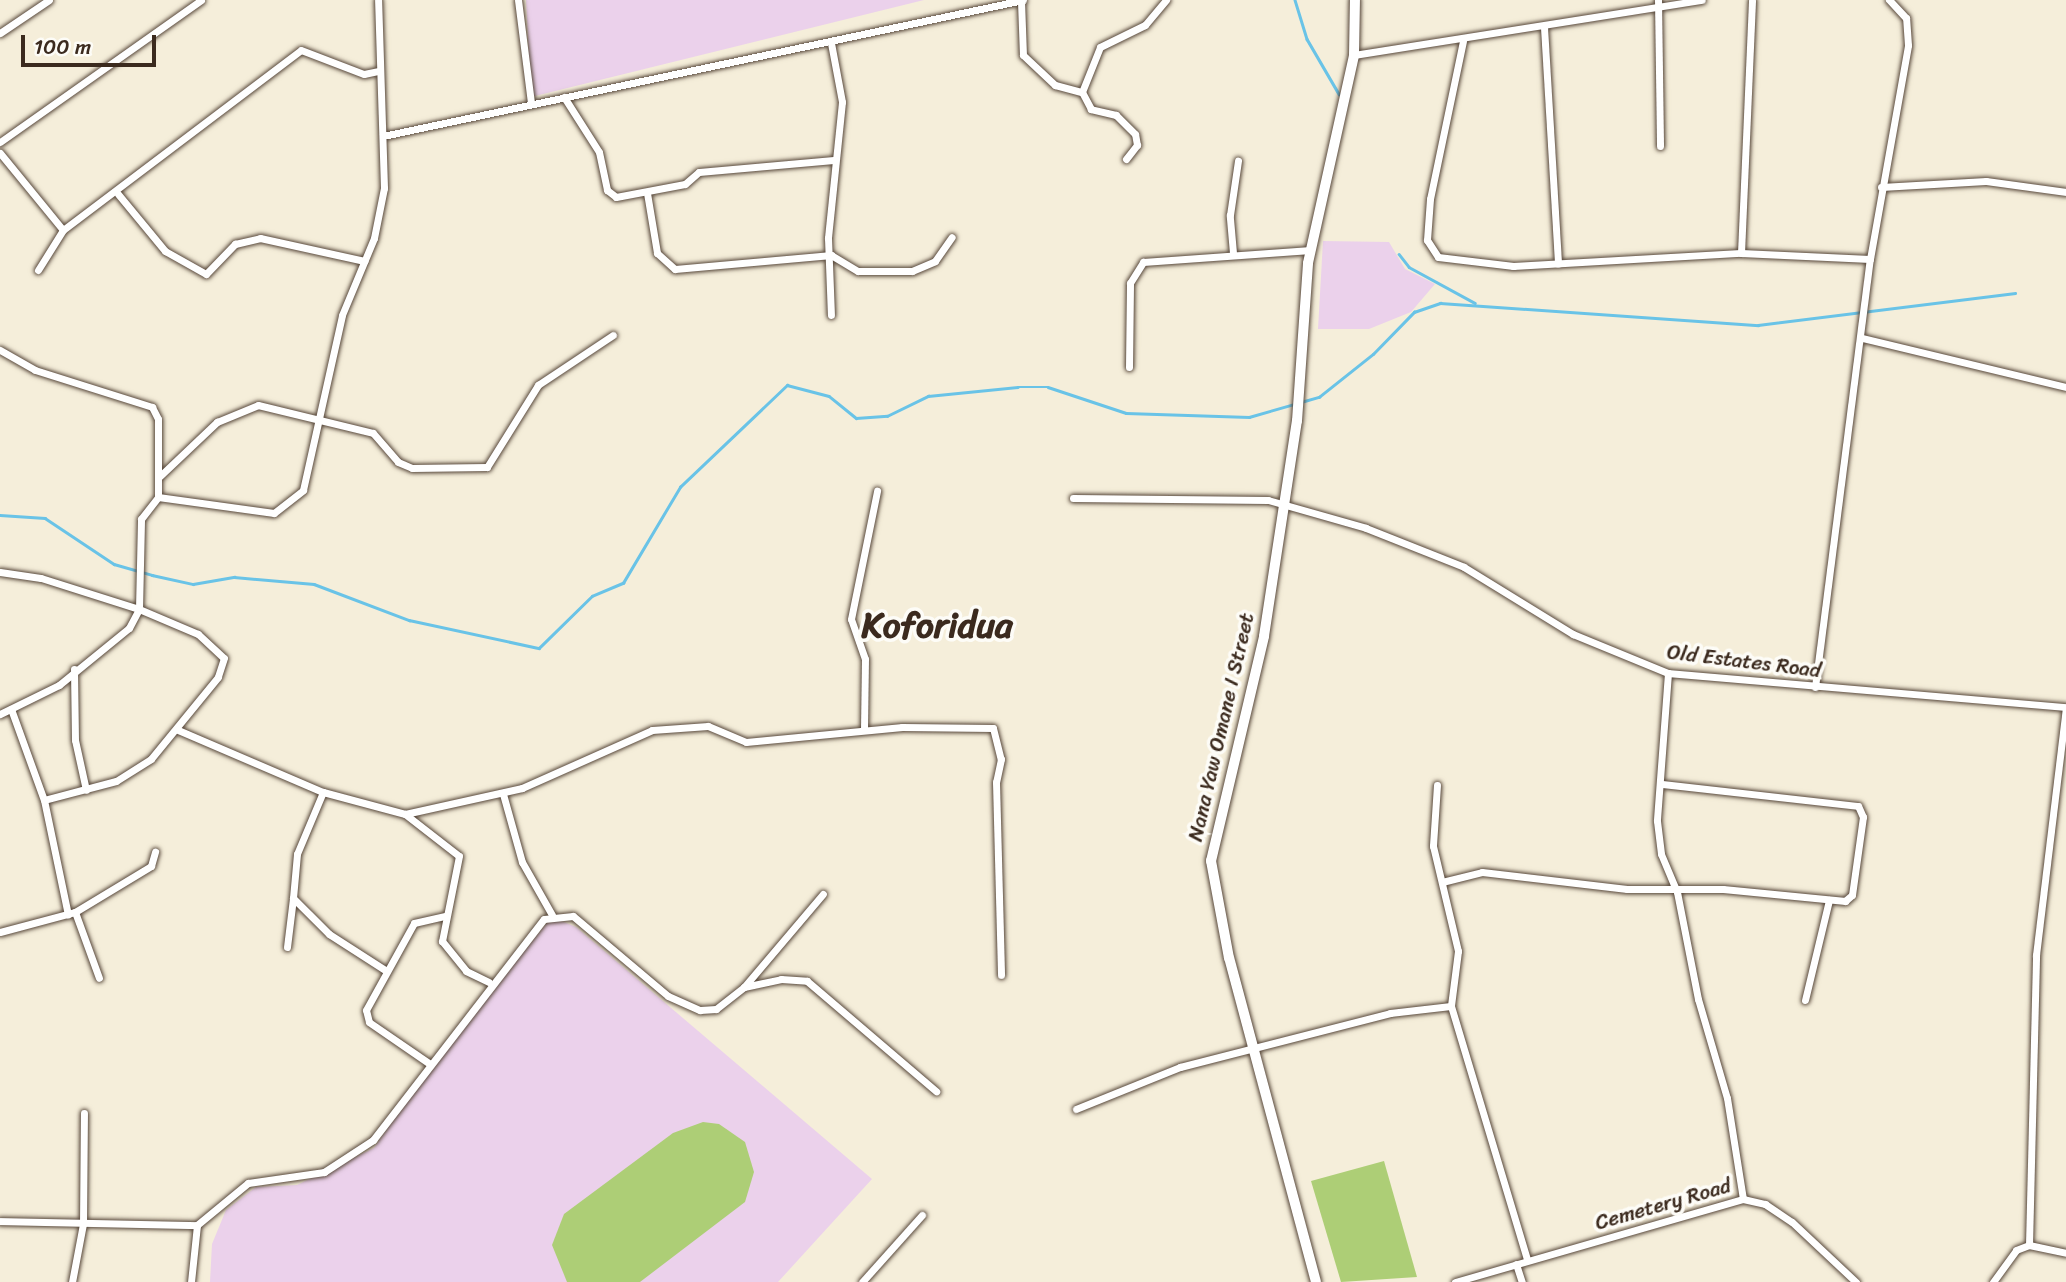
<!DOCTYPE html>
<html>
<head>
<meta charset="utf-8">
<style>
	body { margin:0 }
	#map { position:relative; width:2066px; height:1282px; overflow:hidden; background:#f5eeda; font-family:Sriracha,sans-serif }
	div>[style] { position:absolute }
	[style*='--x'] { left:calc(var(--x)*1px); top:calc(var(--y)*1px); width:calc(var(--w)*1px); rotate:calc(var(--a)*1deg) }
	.built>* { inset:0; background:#ebd1eb }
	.green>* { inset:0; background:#adce76 }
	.stream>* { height:2.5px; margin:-1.25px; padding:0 1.25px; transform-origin:1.25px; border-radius:1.25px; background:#69c3e7 }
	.roads { filter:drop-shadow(0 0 2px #57473a) drop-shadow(0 0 2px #57473a) }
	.street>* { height:7px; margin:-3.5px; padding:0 3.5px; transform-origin:3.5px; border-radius:3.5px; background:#fff }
	.primary>* { height:10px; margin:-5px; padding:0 5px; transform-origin:5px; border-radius:5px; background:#fff }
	span { translate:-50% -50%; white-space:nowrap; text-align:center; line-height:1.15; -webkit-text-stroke:7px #fdfcf7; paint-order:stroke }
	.street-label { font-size:21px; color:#3b2a1e }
	.town-label { font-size:35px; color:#3b2a1e; font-weight:700 }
	.scale { position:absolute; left:21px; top:35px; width:135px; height:32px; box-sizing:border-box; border:4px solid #3b2a1e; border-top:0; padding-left:9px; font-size:21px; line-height:24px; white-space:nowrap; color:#3b2a1e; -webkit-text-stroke:5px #fdfcf7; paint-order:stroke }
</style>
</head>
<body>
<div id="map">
	<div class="built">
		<div style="clip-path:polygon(526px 0,924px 0,531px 97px)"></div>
		<div style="clip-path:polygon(1323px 241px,1389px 242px,1405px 269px,1435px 284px,1411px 312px,1369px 329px,1318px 329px)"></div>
		<div style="clip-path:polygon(552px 917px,576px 927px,872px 1179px,778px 1282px,210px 1282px,212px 1244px,226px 1210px,256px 1187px,297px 1185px,374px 1148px,430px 1067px)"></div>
	</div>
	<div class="green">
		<div style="clip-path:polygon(703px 1122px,719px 1124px,745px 1142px,754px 1172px,745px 1202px,640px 1282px,567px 1282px,552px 1245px,564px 1214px,673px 1133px)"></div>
		<div style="clip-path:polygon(1384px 1161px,1417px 1277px,1341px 1282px,1311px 1181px)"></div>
	</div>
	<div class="stream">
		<div style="--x:1295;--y:0;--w:41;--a:72.9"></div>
		<div style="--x:1307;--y:39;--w:64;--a:59.8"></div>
		<div style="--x:1399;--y:254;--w:16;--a:52"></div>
		<div style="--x:1409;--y:267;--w:75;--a:28.6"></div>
		<div style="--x:1301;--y:402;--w:19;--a:-16"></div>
		<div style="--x:1319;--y:397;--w:69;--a:-38.5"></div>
		<div style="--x:1373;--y:354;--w:59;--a:-45.7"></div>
		<div style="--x:1414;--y:312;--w:28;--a:-19"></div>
		<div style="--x:1440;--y:303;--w:319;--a:4"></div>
		<div style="--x:1758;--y:325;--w:259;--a:-7.1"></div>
		<div style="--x:0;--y:515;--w:45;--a:3.8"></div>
		<div style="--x:45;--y:518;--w:83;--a:33.7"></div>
		<div style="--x:114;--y:564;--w:40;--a:16"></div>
		<div style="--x:152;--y:575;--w:42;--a:12.4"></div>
		<div style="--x:193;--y:584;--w:42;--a:-9.7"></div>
		<div style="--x:234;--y:577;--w:80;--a:5"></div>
		<div style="--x:314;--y:584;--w:102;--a:20.8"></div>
		<div style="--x:409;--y:620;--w:133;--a:12.2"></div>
		<div style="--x:539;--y:648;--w:74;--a:-44.5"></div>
		<div style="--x:592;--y:596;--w:34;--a:-23"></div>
		<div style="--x:623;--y:583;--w:112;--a:-59.3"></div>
		<div style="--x:680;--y:487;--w:148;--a:-43.6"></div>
		<div style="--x:787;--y:385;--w:43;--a:14.7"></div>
		<div style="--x:829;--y:396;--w:35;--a:39"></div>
		<div style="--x:856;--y:418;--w:31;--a:-4"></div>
		<div style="--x:887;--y:416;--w:46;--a:-26"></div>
		<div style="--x:928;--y:396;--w:90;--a:-5.7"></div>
		<div style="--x:1018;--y:387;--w:30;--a:0"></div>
		<div style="--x:1048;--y:387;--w:82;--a:18.4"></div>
		<div style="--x:1126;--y:413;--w:123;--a:1.9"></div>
		<div style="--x:1249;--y:417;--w:47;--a:-16.1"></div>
	</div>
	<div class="roads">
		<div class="street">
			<div style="--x:518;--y:0;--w:104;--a:82.8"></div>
			<div style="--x:1658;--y:0;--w:146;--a:89.2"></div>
			<div style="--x:1021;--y:1;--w:54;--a:87.9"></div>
			<div style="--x:1023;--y:55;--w:44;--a:43.2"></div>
			<div style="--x:1055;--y:85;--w:28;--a:15"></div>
			<div style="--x:1544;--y:27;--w:237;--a:86.6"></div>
			<div style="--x:0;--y:33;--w:59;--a:-34"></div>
			<div style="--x:1463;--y:41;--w:161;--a:101.8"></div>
			<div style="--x:1430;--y:199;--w:41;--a:94.2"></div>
			<div style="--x:1427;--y:240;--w:20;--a:57"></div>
			<div style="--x:1438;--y:257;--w:76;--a:6.8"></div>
			<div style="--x:1513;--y:266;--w:228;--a:-3.3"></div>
			<div style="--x:1741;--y:253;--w:129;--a:2.7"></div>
			<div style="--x:831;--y:43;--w:60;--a:79.4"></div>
			<div style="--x:842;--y:102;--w:137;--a:95.9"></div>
			<div style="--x:828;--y:238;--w:77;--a:87.8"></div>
			<div style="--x:1354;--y:55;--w:352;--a:-9"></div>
			<div style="--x:564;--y:97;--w:65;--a:57.5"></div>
			<div style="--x:599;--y:152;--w:39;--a:78"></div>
			<div style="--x:607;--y:190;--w:11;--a:38"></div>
			<div style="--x:616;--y:197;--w:70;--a:-10.7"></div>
			<div style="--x:685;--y:184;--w:18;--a:-41"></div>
			<div style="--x:699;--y:172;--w:135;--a:-5.1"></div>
			<div style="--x:383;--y:136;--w:654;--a:-12"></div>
			<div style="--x:0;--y:142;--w:246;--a:-35.2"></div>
			<div style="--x:0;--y:153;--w:99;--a:50.7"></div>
			<div style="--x:63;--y:230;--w:298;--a:-37.1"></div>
			<div style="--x:301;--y:50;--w:67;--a:20.9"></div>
			<div style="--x:364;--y:74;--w:14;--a:-12"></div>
			<div style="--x:1126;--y:159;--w:18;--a:-52"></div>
			<div style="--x:1137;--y:145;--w:11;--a:-100"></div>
			<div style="--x:1135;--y:134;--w:27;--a:-135"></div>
			<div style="--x:1116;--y:115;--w:26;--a:-167"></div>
			<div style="--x:1091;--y:109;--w:19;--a:-118"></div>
			<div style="--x:1082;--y:92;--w:48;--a:-68.2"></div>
			<div style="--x:1100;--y:47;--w:50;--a:-26.1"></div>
			<div style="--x:1145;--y:25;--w:33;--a:-50"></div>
			<div style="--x:1881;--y:187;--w:105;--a:-3.3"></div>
			<div style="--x:1986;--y:181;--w:81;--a:7.8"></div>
			<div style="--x:647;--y:193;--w:61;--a:80.5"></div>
			<div style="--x:657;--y:253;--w:24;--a:42"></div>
			<div style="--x:675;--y:269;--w:157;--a:-5.1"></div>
			<div style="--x:831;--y:255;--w:31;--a:31"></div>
			<div style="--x:858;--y:271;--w:54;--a:0"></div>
			<div style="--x:912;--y:271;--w:25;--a:-23"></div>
			<div style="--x:935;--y:261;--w:29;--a:-55"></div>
			<div style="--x:118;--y:194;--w:74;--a:50.5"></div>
			<div style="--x:165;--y:251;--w:47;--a:29.3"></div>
			<div style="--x:206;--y:274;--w:42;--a:-46"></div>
			<div style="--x:235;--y:244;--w:26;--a:-13"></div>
			<div style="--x:260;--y:238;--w:107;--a:12.4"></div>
			<div style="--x:1233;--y:253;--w:38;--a:-95"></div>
			<div style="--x:1230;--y:215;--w:55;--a:-81.6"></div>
			<div style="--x:1741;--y:253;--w:253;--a:-87.5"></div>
			<div style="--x:38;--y:270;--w:47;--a:-58"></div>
			<div style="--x:1862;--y:338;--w:210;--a:13.5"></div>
			<div style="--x:0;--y:350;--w:40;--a:29.7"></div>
			<div style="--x:35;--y:370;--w:123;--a:17.5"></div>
			<div style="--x:152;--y:407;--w:13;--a:63"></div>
			<div style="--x:158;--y:419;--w:78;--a:90"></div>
			<div style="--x:1129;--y:367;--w:84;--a:-89.3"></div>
			<div style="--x:1130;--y:283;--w:25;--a:-58"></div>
			<div style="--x:1143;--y:262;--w:168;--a:-4.1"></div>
			<div style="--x:160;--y:476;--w:79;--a:-43.5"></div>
			<div style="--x:217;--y:422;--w:44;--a:-22.5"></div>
			<div style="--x:258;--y:405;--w:118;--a:13.7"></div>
			<div style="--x:373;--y:433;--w:38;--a:49"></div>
			<div style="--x:398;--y:462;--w:15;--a:23"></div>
			<div style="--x:412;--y:468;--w:75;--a:-0.8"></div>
			<div style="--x:487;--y:467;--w:97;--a:-58.1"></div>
			<div style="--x:538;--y:385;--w:90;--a:-33.7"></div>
			<div style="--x:1073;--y:498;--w:195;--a:0.6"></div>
			<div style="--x:1268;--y:500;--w:102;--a:15.9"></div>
			<div style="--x:1366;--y:528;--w:105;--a:21.7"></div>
			<div style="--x:1464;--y:567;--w:128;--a:31.6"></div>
			<div style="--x:1573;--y:634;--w:103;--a:22.3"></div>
			<div style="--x:1668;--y:673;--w:399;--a:4.9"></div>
			<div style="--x:0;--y:572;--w:41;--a:8.3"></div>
			<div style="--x:41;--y:578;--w:103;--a:17.6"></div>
			<div style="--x:139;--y:609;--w:90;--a:-88.7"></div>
			<div style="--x:141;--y:519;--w:28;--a:-52"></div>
			<div style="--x:158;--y:497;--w:117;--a:7.9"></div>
			<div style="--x:274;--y:513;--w:37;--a:-38"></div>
			<div style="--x:303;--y:490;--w:179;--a:-77.4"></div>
			<div style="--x:342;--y:315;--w:83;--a:-67.4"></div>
			<div style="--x:374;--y:238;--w:51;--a:-78.7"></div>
			<div style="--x:384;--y:188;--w:188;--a:-91.8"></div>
			<div style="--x:74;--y:669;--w:71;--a:89.2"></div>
			<div style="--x:75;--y:740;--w:51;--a:77.6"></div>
			<div style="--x:1668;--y:673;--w:148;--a:94.3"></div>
			<div style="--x:1657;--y:821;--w:33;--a:83"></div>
			<div style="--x:1661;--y:854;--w:41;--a:67.2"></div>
			<div style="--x:1677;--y:892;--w:109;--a:78.9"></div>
			<div style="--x:1698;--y:999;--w:103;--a:73.7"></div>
			<div style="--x:1727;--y:1098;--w:102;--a:81"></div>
			<div style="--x:1815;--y:687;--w:432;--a:-82.7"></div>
			<div style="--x:1870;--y:259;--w:217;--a:-79.9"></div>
			<div style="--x:1908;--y:45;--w:27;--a:-94"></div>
			<div style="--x:1906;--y:18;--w:25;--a:-133"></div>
			<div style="--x:11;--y:709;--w:97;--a:70.1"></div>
			<div style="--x:44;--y:800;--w:117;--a:78.2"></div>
			<div style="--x:0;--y:714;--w:66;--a:-26.2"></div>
			<div style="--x:59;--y:685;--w:90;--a:-39.2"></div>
			<div style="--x:129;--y:628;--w:21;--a:-62"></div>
			<div style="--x:139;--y:609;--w:64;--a:23"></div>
			<div style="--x:198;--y:634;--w:35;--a:43"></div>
			<div style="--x:224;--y:658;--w:20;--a:108"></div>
			<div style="--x:218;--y:677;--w:106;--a:129.3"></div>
			<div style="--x:151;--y:759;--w:41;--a:147.8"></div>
			<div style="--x:116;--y:781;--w:74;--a:165.2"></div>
			<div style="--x:178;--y:730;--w:158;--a:23.2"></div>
			<div style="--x:323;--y:792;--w:85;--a:15"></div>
			<div style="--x:405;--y:814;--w:120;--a:-12.5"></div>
			<div style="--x:522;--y:788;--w:142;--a:-24"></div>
			<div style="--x:652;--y:730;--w:56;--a:-4.1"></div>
			<div style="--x:708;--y:726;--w:41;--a:22.8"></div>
			<div style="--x:746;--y:742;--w:157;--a:-5.5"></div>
			<div style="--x:902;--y:727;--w:91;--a:0.6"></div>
			<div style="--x:993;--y:728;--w:32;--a:76"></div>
			<div style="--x:1001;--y:759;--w:24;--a:102"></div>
			<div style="--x:996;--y:782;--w:193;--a:88.5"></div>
			<div style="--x:864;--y:730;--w:71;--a:-89.2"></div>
			<div style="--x:865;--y:659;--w:42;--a:-109.3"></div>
			<div style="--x:851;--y:619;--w:131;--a:-78.5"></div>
			<div style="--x:1437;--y:785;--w:61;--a:93.8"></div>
			<div style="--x:1433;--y:846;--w:108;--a:76.6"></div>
			<div style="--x:1458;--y:951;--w:55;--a:97.3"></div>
			<div style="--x:1451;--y:1006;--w:265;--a:73.3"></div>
			<div style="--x:323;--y:792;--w:67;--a:112.8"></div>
			<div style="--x:297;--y:854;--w:44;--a:95.2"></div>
			<div style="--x:293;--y:898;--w:51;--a:45"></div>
			<div style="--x:329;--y:934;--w:67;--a:32.7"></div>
			<div style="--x:503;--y:794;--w:71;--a:74.4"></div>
			<div style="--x:522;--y:862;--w:61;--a:60.5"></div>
			<div style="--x:405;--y:814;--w:68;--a:37.9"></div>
			<div style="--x:459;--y:856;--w:87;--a:101.3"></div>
			<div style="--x:442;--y:941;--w:38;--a:51"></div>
			<div style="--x:466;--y:971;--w:25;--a:26"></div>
			<div style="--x:1442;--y:882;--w:41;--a:-14"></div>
			<div style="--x:1482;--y:872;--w:146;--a:6.7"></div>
			<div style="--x:1627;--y:889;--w:96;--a:0"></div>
			<div style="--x:1723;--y:889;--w:123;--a:5.6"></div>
			<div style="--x:1845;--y:901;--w:9;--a:-41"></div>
			<div style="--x:1852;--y:895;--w:79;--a:-82"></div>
			<div style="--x:1863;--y:817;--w:12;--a:-114"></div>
			<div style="--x:1858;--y:806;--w:198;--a:-173.6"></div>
			<div style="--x:75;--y:912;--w:70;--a:70"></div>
			<div style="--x:0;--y:932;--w:78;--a:-14.9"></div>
			<div style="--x:75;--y:912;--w:89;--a:-31.2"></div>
			<div style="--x:151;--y:866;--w:15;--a:-74"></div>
			<div style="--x:287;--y:947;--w:49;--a:-83"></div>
			<div style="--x:744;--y:987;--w:38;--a:-12"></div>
			<div style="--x:781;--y:979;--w:26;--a:4"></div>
			<div style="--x:807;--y:981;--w:170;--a:40.5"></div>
			<div style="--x:1805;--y:1000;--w:103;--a:-76.5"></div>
			<div style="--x:430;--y:1064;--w:74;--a:-145.5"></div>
			<div style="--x:369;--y:1022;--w:12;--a:-104"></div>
			<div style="--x:366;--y:1010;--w:99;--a:-61.1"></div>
			<div style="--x:414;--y:923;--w:32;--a:-13"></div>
			<div style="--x:1076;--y:1109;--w:112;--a:-22"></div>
			<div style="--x:1180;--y:1067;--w:217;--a:-14.4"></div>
			<div style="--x:1390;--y:1013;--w:61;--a:-6.5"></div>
			<div style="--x:0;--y:1221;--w:197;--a:1.2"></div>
			<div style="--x:2029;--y:1245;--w:290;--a:-88.6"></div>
			<div style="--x:2036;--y:955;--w:249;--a:-83.1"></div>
			<div style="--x:1516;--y:1264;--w:19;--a:72"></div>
			<div style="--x:72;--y:1282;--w:59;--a:-79.3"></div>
			<div style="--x:83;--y:1224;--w:111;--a:-89.5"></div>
			<div style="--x:191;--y:1282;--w:57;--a:-84"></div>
			<div style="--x:197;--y:1225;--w:66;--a:-39.5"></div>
			<div style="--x:248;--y:1183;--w:77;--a:-8.2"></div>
			<div style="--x:324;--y:1172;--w:59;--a:-33.1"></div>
			<div style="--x:373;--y:1140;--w:279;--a:-52.3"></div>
			<div style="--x:544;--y:919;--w:29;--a:-6"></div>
			<div style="--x:573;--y:916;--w:124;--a:40.1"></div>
			<div style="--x:668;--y:996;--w:35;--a:24"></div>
			<div style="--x:700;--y:1010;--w:16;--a:-4"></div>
			<div style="--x:716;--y:1009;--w:36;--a:-38"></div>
			<div style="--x:744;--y:987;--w:122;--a:-49.7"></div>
			<div style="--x:862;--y:1282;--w:90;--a:-48.2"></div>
			<div style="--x:1455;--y:1282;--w:300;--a:-16.1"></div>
			<div style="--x:1743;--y:1199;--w:23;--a:13"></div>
			<div style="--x:1765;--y:1204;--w:32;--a:34"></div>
			<div style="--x:1792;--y:1222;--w:88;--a:43.2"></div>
			<div style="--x:1993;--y:1282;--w:39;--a:-54"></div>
			<div style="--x:2016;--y:1250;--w:14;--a:-21"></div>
			<div style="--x:2029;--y:1245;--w:38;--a:12"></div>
		</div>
		<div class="primary">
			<div style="--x:1316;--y:1282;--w:335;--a:-105"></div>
			<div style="--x:1229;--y:958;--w:99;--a:-100.5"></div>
			<div style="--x:1211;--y:861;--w:231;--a:-76.7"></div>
			<div style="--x:1264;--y:636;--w:218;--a:-81.3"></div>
			<div style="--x:1297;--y:421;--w:158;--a:-86"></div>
			<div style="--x:1308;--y:263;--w:213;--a:-77.5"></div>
			<div style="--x:1354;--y:55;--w:55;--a:-89"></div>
		</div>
	</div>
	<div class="street-label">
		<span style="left:1744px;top:661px;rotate:7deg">Old Estates Road</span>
		<span style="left:1221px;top:727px;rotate:-77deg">Nana Yaw Omane I Street</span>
		<span style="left:1663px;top:1204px;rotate:-16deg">Cemetery Road</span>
	</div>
	<div class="town-label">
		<span style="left:937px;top:625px">Koforidua</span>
	</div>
	<div class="scale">100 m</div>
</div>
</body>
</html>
